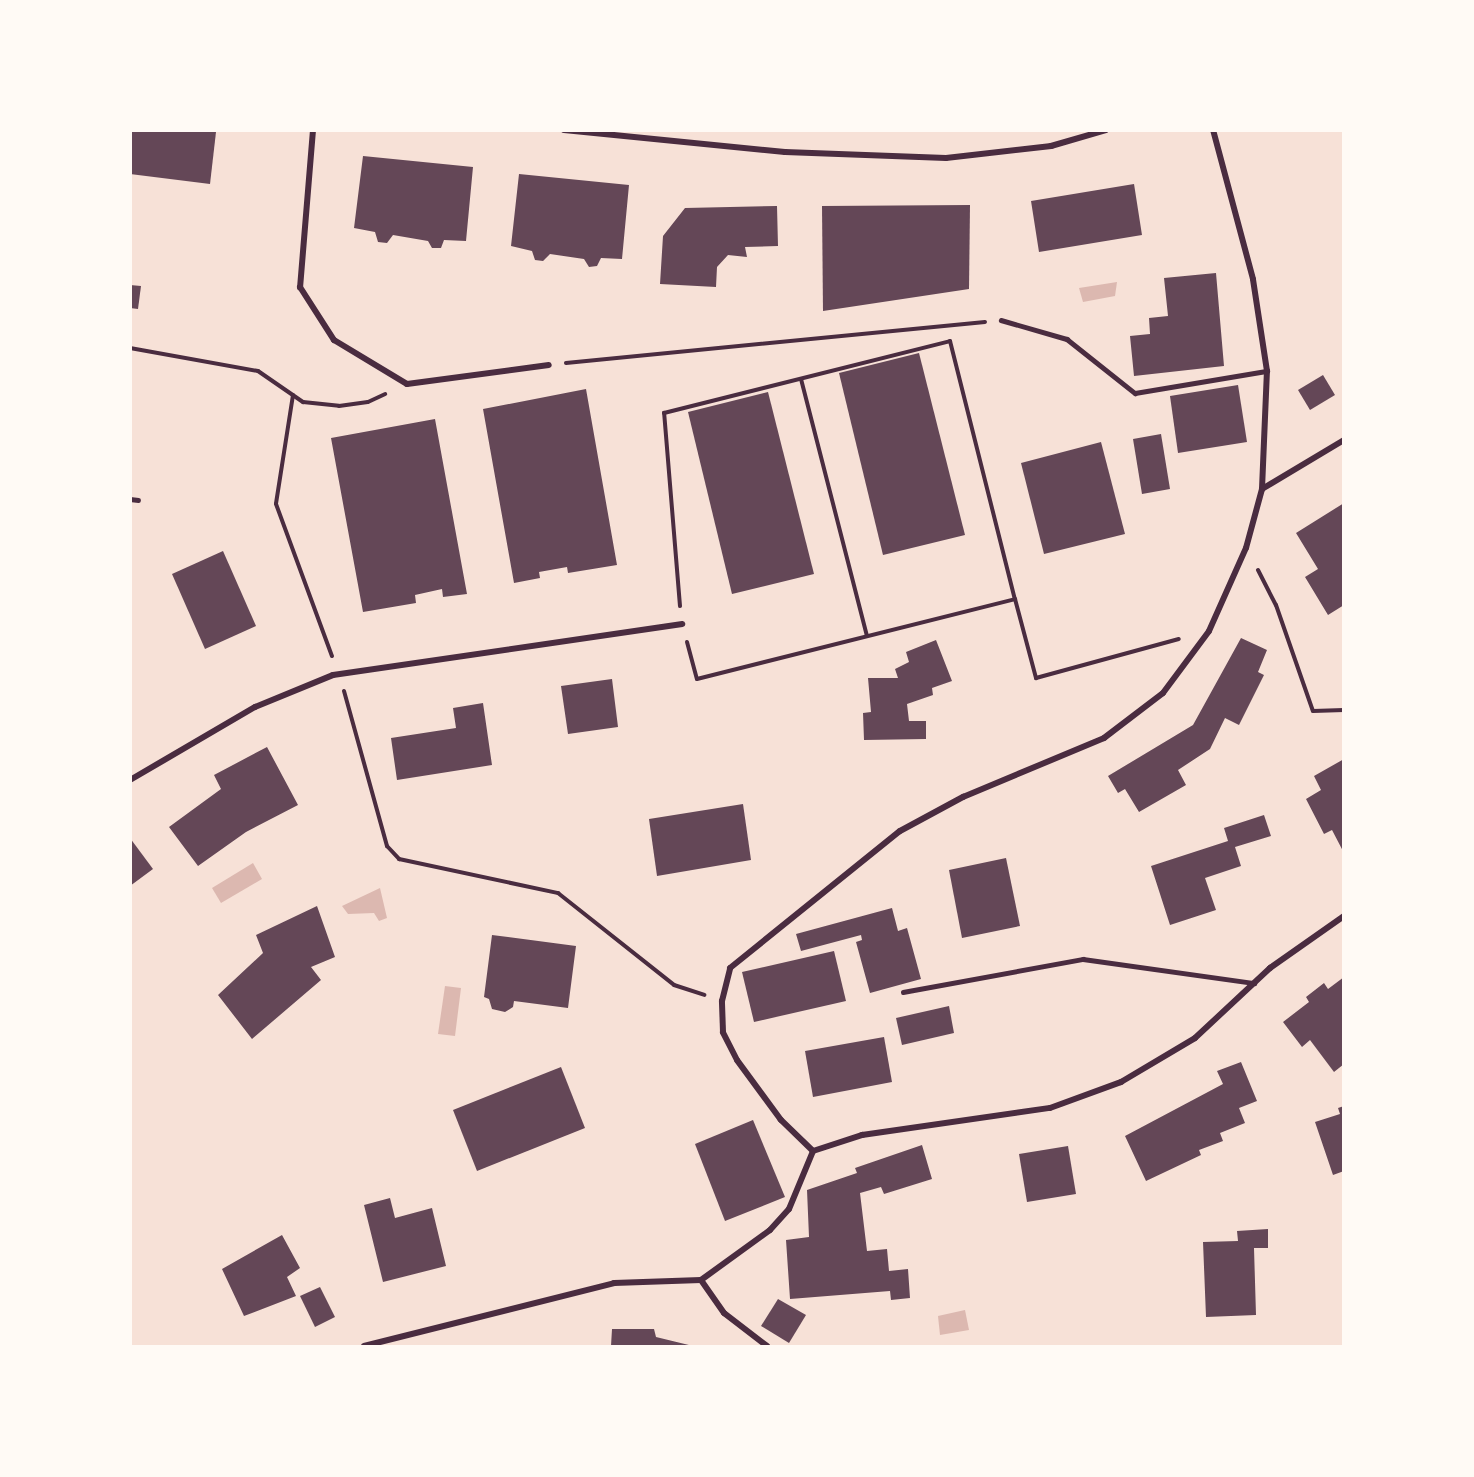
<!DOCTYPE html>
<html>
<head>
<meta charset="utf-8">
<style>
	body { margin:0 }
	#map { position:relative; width:1474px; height:1477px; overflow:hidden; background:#f7e1d7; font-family:Helvetica,sans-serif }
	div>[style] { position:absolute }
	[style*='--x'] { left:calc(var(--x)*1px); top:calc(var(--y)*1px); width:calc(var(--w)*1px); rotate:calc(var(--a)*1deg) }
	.water>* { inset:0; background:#dcb8b0 }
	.building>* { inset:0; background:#644757 }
	.path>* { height:4px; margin:-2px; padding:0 2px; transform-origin:2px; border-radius:2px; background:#4a2c40 }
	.service>* { height:4.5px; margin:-2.25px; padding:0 2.25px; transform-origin:2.25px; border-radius:2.25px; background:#4a2c40 }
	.minor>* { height:6px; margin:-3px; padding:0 3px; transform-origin:3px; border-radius:3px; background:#4a2c40 }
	span { translate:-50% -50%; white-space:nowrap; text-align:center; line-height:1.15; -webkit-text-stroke:5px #fffaf5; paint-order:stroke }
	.frame { position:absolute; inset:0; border:132px solid #fffaf5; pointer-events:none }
</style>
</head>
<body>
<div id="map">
	<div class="water">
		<div style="clip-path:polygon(1117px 282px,1115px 296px,1083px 302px,1079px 288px)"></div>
		<div style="clip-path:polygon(253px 863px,262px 879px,221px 903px,212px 888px)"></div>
		<div style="clip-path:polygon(380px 888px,387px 918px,379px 921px,374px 913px,348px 914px,342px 906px)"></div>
		<div style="clip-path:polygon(445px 986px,461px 988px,455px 1036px,438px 1034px)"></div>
		<div style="clip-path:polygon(965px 1310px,969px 1330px,940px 1335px,938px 1316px)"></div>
	</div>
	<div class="building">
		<div style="clip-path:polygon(130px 130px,216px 132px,210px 184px,130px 174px)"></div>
		<div style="clip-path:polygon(363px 156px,473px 167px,466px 241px,444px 240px,441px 248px,432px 248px,428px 241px,393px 235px,387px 243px,378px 242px,375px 232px,354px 228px)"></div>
		<div style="clip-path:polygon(519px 174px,629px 185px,622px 259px,601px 258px,597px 266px,589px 267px,584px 259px,550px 254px,543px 261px,535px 260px,532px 251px,511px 246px)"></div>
		<div style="clip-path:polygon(1134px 184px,1142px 235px,1039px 252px,1031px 201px)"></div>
		<div style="clip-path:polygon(970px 205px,969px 289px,823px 311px,822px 206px)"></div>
		<div style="clip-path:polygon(777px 206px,778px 246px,745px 247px,747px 257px,728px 255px,717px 267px,716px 287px,660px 284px,663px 236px,685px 208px)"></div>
		<div style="clip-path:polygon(1216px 273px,1224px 366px,1134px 376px,1130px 336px,1150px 334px,1149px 318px,1168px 316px,1164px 278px)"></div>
		<div style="clip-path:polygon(130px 285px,141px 286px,138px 309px,130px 308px)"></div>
		<div style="clip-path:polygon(919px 353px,965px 535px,883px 555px,839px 373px)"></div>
		<div style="clip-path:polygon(1323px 375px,1335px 395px,1310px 410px,1298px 390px)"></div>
		<div style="clip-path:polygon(1238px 385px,1247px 442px,1178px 453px,1170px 396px)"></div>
		<div style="clip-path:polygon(586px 389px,617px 565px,568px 573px,567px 567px,539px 572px,540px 578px,514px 583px,483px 409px)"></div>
		<div style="clip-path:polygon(768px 392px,814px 574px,732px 594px,688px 412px)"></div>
		<div style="clip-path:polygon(435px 419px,467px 594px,443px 597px,442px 589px,415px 595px,416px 603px,363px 612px,331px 438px)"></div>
		<div style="clip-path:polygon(1161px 434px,1170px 489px,1142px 494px,1133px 439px)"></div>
		<div style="clip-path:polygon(1101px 442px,1125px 534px,1044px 554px,1021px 463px)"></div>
		<div style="clip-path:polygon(1344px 503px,1344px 605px,1328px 615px,1305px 577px,1318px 569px,1296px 533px)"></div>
		<div style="clip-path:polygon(223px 551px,256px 626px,205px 649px,172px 574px)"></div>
		<div style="clip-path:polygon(1241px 638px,1267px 650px,1258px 672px,1264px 675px,1239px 725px,1225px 718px,1210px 749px,1178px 770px,1186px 785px,1139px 812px,1125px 789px,1118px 793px,1108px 776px,1193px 725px)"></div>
		<div style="clip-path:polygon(936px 640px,952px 681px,932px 688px,933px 695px,907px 704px,909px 721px,926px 721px,926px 739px,864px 740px,863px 713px,871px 712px,868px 678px,898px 678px,895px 669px,909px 662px,906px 652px)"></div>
		<div style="clip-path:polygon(612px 679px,618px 727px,568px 734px,561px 686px)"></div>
		<div style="clip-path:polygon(483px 703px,492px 765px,397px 780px,391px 738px,456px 728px,453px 708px)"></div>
		<div style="clip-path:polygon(267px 747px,298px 805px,246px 832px,198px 866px,169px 827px,221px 789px,214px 775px)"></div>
		<div style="clip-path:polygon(1344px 759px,1344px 853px,1332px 830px,1324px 834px,1306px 799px,1321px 790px,1314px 776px)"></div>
		<div style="clip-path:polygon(743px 804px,751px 860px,657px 876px,649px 819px)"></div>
		<div style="clip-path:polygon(1264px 815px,1271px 836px,1235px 847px,1241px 866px,1205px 878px,1216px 910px,1170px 925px,1151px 866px,1228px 841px,1224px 828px)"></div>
		<div style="clip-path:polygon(130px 838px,153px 869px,130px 886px)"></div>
		<div style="clip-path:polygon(1006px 858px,1020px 926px,962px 938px,949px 870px)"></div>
		<div style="clip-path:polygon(317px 906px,335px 957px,311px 967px,321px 980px,252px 1039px,218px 995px,263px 953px,256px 935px)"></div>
		<div style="clip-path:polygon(892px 908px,898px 931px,907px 928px,921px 979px,870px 993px,856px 942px,862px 940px,861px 935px,801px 951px,796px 934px)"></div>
		<div style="clip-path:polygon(492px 935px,576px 946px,568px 1008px,514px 1001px,513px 1007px,505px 1012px,492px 1009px,489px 999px,484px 997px)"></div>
		<div style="clip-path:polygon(834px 951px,846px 1001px,754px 1022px,742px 972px)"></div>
		<div style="clip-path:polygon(1344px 977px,1344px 1064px,1334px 1072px,1310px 1040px,1302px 1047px,1283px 1022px,1309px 1002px,1306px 997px,1324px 983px,1328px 989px)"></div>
		<div style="clip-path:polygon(949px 1006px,954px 1033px,902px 1045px,896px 1018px)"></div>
		<div style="clip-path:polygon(884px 1037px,892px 1082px,813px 1097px,805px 1051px)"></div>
		<div style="clip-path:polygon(1241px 1062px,1257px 1101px,1239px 1108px,1245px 1123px,1220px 1133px,1223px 1141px,1199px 1150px,1201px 1155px,1146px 1181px,1125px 1136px,1223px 1084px,1217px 1071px)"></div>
		<div style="clip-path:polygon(561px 1067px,585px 1128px,477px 1171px,453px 1110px)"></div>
		<div style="clip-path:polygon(1344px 1106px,1344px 1171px,1333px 1175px,1315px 1122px,1340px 1114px,1338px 1108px)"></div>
		<div style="clip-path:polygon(753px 1120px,785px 1197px,725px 1221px,695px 1144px)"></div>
		<div style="clip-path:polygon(922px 1145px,932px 1179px,884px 1194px,881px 1187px,860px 1193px,867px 1251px,887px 1249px,889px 1271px,908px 1269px,910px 1298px,891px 1300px,890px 1291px,790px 1299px,786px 1240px,809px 1237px,807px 1190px,857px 1173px,855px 1168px)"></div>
		<div style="clip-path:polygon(1068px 1146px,1076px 1194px,1027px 1202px,1019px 1154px)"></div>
		<div style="clip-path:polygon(390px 1198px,395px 1218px,432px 1208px,446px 1266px,383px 1282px,364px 1205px)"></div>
		<div style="clip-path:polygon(1268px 1229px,1268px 1248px,1254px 1248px,1256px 1315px,1206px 1317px,1203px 1242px,1238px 1241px,1237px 1231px)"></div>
		<div style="clip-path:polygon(282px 1235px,300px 1268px,287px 1277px,296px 1296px,244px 1316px,222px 1269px)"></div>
		<div style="clip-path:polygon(320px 1287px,335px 1317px,315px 1327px,300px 1296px)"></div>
		<div style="clip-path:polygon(778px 1299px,806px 1315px,789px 1343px,761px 1326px)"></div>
		<div style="clip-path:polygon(612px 1329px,654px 1329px,656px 1337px,693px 1346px,611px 1346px)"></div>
	</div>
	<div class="path">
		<div style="--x:130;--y:348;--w:130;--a:10.2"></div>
		<div style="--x:258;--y:371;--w:55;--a:34.6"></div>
		<div style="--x:303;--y:402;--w:36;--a:6"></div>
		<div style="--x:339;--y:406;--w:29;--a:-8"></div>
		<div style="--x:368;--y:402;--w:19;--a:-25"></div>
		<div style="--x:566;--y:363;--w:421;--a:-5.6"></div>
		<div style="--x:801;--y:379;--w:265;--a:75.6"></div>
		<div style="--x:293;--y:395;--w:110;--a:98.9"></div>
		<div style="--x:276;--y:504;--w:162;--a:69.8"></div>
		<div style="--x:1258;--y:570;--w:39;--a:63"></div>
		<div style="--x:1276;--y:605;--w:112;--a:70.8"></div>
		<div style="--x:1313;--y:711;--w:31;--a:-2"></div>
		<div style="--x:680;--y:606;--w:194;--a:-94.7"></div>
		<div style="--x:664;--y:413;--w:295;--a:-14.1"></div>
		<div style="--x:950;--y:341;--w:266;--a:75.9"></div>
		<div style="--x:687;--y:642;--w:38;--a:75"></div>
		<div style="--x:697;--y:679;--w:328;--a:-14.1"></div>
		<div style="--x:1015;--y:599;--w:82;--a:75.1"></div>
		<div style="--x:1036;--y:678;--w:148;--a:-15.3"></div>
		<div style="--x:344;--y:691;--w:161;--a:74.5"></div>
		<div style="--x:387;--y:846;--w:18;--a:47"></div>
		<div style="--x:399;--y:859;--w:163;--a:12.1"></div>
		<div style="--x:558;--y:893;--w:148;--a:38.4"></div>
		<div style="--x:674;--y:985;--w:32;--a:18"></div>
	</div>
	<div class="service">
		<div style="--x:1001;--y:320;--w:69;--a:16.1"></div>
		<div style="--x:1067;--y:339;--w:87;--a:38.5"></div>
		<div style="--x:1135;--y:393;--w:134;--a:-9.5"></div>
		<div style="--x:130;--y:499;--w:8;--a:7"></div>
		<div style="--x:903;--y:992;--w:183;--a:-10.4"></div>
		<div style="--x:1083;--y:959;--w:173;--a:8"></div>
	</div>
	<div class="minor">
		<div style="--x:313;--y:130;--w:158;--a:94.7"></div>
		<div style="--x:300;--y:287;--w:63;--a:57.3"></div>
		<div style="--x:334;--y:340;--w:85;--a:31.1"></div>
		<div style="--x:407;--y:384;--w:143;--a:-7.6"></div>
		<div style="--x:564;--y:130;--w:222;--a:5.7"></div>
		<div style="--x:785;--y:152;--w:161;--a:2.1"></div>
		<div style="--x:946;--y:158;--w:106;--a:-6.5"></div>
		<div style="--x:1051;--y:146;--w:57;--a:-16.2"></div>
		<div style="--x:1262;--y:489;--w:96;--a:-30.9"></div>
		<div style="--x:130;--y:780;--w:145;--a:-30.3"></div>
		<div style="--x:255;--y:707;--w:84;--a:-22.3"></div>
		<div style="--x:333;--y:675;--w:353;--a:-8.3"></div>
		<div style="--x:813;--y:1151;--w:45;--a:-135.9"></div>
		<div style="--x:781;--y:1120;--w:74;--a:-126.3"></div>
		<div style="--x:737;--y:1060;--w:31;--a:-117"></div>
		<div style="--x:723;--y:1032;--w:31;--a:-92"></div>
		<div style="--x:722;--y:1001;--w:34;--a:-76"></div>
		<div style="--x:730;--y:968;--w:218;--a:-38.9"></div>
		<div style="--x:900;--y:831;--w:72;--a:-28.4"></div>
		<div style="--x:963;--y:797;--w:153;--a:-22.7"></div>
		<div style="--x:1104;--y:738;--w:74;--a:-37.3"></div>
		<div style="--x:1163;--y:693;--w:77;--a:-53.4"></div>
		<div style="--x:1209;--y:631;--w:91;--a:-66"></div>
		<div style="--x:1246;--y:548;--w:61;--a:-74.8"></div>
		<div style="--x:1262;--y:489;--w:118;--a:-87.6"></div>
		<div style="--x:1267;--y:371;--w:93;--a:-98.7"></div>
		<div style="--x:1253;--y:279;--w:154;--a:-105"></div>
		<div style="--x:813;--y:1151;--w:52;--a:-18.1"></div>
		<div style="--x:862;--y:1135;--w:190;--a:-8.2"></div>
		<div style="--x:1050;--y:1108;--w:76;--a:-20.1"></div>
		<div style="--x:1121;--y:1082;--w:86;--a:-30.7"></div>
		<div style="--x:1195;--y:1038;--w:103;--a:-43"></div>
		<div style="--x:1270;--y:968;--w:90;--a:-35.1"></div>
		<div style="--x:364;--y:1346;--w:258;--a:-14.1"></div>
		<div style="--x:614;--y:1283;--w:87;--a:-2"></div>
		<div style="--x:767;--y:1346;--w:54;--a:-142.5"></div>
		<div style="--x:724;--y:1313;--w:40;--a:-124.9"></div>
		<div style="--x:701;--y:1280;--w:85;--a:-35.9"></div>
		<div style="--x:770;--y:1230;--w:28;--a:-48"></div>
		<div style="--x:789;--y:1209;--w:63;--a:-67.5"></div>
	</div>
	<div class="frame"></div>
</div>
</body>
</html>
